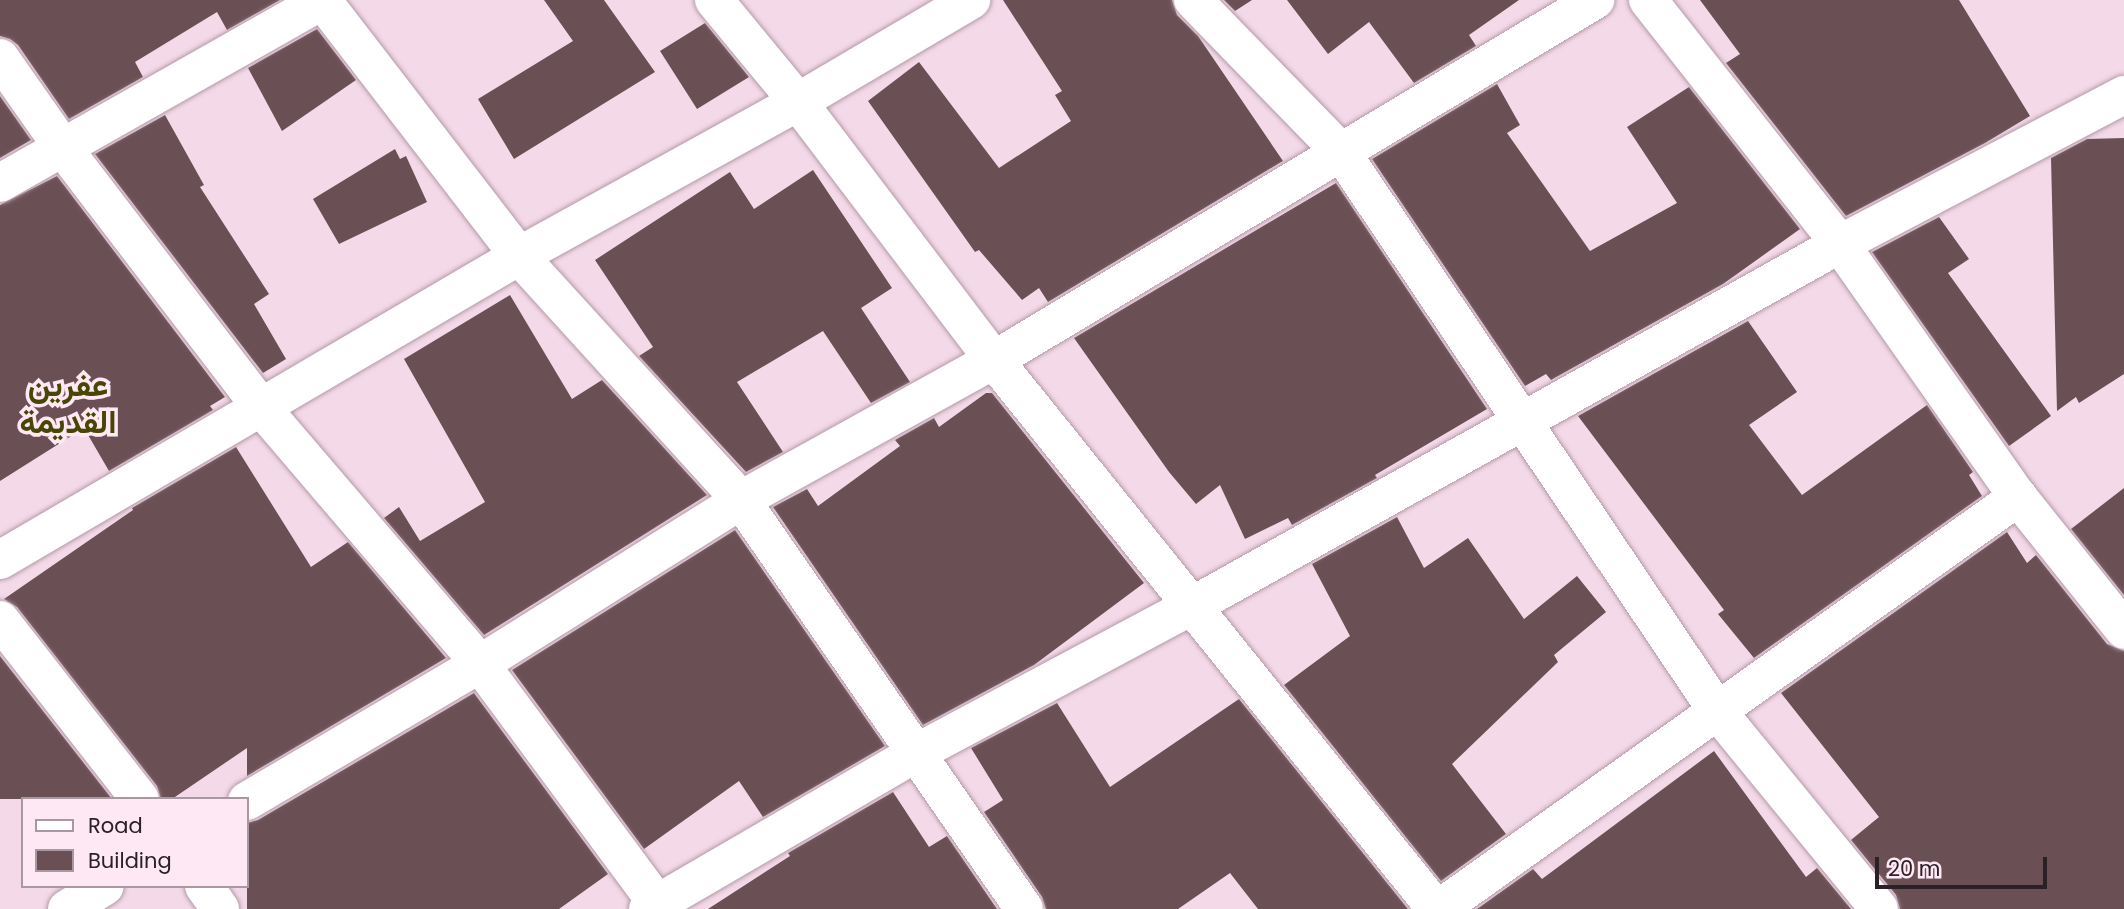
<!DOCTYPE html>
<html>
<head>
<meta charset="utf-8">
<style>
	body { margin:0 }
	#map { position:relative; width:2124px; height:909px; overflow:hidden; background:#f4d9e8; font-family:Poppins,Vazirmatn,sans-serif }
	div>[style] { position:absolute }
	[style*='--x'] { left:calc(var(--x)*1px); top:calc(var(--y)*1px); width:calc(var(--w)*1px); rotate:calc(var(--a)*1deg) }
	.building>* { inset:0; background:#6a5054 }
	.roads { filter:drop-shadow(0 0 2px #b39aa8) drop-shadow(0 0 2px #b39aa8) }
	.minor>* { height:38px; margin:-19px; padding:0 19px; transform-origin:19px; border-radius:19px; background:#fff }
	span { translate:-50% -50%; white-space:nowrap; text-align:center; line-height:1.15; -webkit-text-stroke:7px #fee8f4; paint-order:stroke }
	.district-label { font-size:32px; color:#484604; font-weight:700 }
	.legend { position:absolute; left:21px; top:797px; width:228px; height:91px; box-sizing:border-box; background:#fee8f4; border:2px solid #a998a2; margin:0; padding:9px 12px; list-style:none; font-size:21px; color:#2a2026 }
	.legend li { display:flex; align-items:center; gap:14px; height:35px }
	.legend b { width:35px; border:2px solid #a998a2 }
	.scale { position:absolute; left:1875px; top:857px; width:172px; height:32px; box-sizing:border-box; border:4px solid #2a2026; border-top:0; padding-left:9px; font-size:21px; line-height:24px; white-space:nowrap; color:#2a2026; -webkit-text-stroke:5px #fee8f4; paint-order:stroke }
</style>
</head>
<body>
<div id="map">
	<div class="building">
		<div style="clip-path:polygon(0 0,280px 0,227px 30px,217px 12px,135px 62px,143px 77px,69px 119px,18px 45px,10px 39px,0 36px)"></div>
		<div style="clip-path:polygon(544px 0,604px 0,655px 72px,514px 159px,478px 99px,573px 41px)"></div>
		<div style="clip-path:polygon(1003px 0,1172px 0,1177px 15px,1198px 36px,1283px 161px,1048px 302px,1039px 288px,1022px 300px,979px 250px,975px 252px,868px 101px,919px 62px,999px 168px,1071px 121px,1055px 95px,1062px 91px)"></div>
		<div style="clip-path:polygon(1224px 0,1252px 0,1235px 11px)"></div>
		<div style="clip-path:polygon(1287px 0,1519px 0,1469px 35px,1476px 46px,1414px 83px,1369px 22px,1328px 54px)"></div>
		<div style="clip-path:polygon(1700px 0,1959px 0,2030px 116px,1985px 143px,1846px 216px,1726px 63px,1740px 54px)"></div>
		<div style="clip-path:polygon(705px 23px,749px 77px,697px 109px,660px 51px)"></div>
		<div style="clip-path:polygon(317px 29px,356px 80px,282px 131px,248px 68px)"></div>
		<div style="clip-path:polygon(1497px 84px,1520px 125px,1507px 133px,1590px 251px,1677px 203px,1627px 127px,1689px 87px,1800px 229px,1723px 284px,1551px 380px,1546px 374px,1525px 386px,1372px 159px)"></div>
		<div style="clip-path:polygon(0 96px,31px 140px,0 158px)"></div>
		<div style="clip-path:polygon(165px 115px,204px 185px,200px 187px,269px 294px,254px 304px,286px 359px,263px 373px,95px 154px)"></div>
		<div style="clip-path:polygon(2124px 138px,2124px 374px,2079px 403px,2076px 397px,2057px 411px,2051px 158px,2087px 139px)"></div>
		<div style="clip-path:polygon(395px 149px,400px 159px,406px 156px,427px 202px,339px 244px,313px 199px)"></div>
		<div style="clip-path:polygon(813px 170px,892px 288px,861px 308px,910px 382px,871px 403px,823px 331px,737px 382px,783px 452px,746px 472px,639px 356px,653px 347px,595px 260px,730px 172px,754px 209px)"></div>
		<div style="clip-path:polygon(57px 176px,225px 397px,210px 406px,213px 410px,109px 471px,84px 428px,0 481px,0 205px)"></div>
		<div style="clip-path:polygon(1336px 183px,1487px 409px,1375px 475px,1377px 478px,1292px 525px,1288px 518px,1245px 539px,1220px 485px,1196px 504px,1169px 472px,1074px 338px)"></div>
		<div style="clip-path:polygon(1939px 217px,1969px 259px,1948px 273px,2051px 416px,2009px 446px,1872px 252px)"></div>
		<div style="clip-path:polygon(510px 295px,572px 399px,602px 380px,707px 495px,484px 635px,384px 518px,399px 507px,420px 541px,485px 502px,404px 359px)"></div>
		<div style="clip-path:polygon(1748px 321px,1797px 392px,1749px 425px,1802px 495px,1927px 405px,1973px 472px,1969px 475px,1982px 496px,1754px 658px,1718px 614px,1724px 610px,1578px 416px)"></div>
		<div style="clip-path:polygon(986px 393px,992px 393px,1144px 583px,1034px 665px,923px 725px,773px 507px,807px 489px,818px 506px,900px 446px,895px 440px,934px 418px,939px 427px)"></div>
		<div style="clip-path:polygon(236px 447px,311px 567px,348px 542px,446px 658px,247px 776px,247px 748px,172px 799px,161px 799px,157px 786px,17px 607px,4px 599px,133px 510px,132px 508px)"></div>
		<div style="clip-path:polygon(2124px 488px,2124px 595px,2071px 529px)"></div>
		<div style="clip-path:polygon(1397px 517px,1424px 568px,1468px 538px,1524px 619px,1577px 576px,1606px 612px,1554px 655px,1558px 662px,1452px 764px,1506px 834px,1441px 881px,1284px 685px,1350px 636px,1312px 564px)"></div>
		<div style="clip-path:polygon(735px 530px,885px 746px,763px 817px,739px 781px,644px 849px,512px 670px)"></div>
		<div style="clip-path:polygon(2007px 532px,2027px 563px,2036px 555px,2107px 644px,2124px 651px,2124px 909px,1900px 909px,1896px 895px,1851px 840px,1879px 817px,1781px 693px)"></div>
		<div style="clip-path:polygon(0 656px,112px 799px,0 799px)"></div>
		<div style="clip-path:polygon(474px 693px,608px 874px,559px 909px,247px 909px,247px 823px,258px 820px)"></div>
		<div style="clip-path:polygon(1239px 699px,1408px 909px,1258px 909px,1230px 873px,1178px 909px,1046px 909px,1042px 897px,984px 812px,1003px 800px,971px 748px,1057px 703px,1110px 787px)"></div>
		<div style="clip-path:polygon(1714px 751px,1806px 877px,1817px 868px,1851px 909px,1477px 909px,1533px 869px,1542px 879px)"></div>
		<div style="clip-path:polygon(893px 792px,929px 847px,947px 836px,997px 909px,708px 909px,790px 856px,788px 853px)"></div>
	</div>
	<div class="roads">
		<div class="minor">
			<div style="--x:322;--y:0;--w:323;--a:52.4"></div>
			<div style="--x:519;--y:256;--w:330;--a:47.7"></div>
			<div style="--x:741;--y:500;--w:497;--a:55.3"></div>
			<div style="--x:714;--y:0;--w:132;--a:50.5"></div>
			<div style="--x:798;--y:102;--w:324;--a:52.8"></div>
			<div style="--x:994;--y:360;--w:705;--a:51.16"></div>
			<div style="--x:1193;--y:0;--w:212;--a:45.8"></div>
			<div style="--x:1341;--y:152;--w:675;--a:56.05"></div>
			<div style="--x:1718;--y:712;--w:254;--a:50.7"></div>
			<div style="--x:1648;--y:0;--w:310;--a:51.8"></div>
			<div style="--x:1840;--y:244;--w:309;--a:54.9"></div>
			<div style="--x:2018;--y:497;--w:170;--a:51.4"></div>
			<div style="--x:0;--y:58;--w:110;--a:55"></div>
			<div style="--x:63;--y:148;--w:325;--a:52.6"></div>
			<div style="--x:260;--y:406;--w:339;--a:49.5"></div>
			<div style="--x:480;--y:664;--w:305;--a:53.5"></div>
			<div style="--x:0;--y:183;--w:372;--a:-29.5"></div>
			<div style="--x:0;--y:560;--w:601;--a:-30.36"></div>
			<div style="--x:519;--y:256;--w:319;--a:-28.9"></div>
			<div style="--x:798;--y:102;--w:201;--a:-30.5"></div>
			<div style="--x:0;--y:620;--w:227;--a:52"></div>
			<div style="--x:247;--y:801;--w:270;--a:-30.5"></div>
			<div style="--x:480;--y:664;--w:308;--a:-32.1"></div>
			<div style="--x:741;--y:500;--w:289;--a:-29"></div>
			<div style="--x:994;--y:360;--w:701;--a:-30.92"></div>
			<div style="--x:204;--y:886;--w:28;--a:55"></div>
			<div style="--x:67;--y:909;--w:44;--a:-31.2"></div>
			<div style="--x:648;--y:909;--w:312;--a:-30.2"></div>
			<div style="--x:918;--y:752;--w:310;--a:-28.1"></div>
			<div style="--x:1192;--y:606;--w:742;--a:-29.19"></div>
			<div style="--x:1840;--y:244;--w:321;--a:-27.7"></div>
			<div style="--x:1439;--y:909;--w:711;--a:-35.43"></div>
		</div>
	</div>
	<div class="district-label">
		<span style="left:68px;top:404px">عفرين<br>القديمة</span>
	</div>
	<ul class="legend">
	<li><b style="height:9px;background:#fff"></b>Road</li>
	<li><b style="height:19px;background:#6a5054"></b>Building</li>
	</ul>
	<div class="scale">20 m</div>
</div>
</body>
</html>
